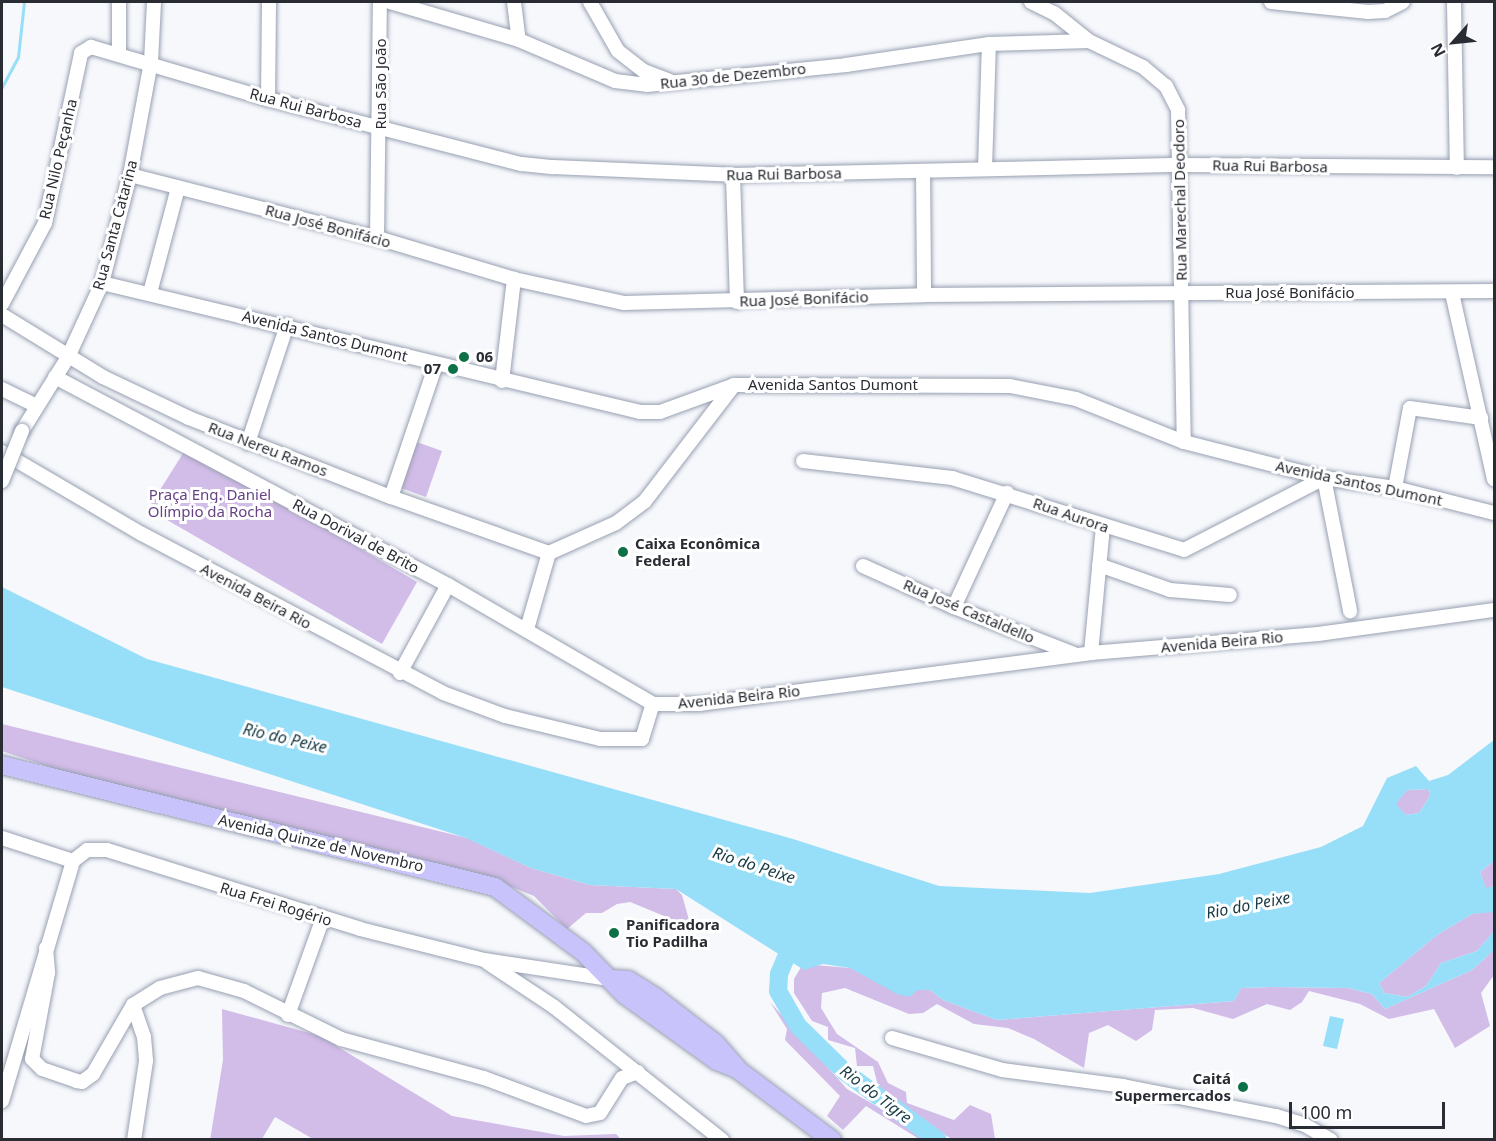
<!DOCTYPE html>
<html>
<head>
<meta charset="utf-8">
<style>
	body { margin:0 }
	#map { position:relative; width:1496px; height:1141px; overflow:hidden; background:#f6f8fc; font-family:"Noto Sans",sans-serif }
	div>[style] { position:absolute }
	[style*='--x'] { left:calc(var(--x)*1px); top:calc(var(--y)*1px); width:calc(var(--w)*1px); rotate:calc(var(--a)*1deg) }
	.green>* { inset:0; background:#d2bce8 }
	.water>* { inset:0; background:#97def8 }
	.stream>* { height:3px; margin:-1.5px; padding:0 1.5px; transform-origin:1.5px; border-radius:1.5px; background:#97def8 }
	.river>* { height:18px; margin:-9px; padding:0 9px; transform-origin:9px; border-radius:9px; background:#97def8 }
	.roads { filter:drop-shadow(0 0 2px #98a0b1) drop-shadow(0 0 2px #98a0b1) }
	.minor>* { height:14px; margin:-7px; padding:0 7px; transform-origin:7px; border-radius:7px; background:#fff }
	.major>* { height:18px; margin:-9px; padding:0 9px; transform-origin:9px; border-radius:9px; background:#c8c3fa }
	.bridges { filter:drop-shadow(0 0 2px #98a0b1) drop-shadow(0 0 2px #98a0b1) }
	.minor-bridge>* { height:14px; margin:-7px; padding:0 7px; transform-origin:7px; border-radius:7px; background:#fff }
	.dots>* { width:16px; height:16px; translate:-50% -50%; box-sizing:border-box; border:3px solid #fff; border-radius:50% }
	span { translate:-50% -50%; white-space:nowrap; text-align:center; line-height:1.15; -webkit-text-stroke:6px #fff; paint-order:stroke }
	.street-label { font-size:15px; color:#292c33 }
	.poi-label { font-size:15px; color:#292c33; font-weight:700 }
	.left { translate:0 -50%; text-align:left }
	.right { translate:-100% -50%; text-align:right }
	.park-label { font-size:15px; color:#674385 }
	.water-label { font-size:16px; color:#183a45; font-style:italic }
	.frame { position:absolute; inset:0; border:3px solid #292c33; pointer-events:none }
	.north { position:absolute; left:1424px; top:12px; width:60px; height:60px; -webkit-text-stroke:4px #fff; paint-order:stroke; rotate:243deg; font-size:16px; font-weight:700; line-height:24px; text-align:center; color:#292c33 }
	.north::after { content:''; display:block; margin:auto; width:21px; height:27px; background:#292c33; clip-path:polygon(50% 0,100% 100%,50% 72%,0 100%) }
	.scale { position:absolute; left:1289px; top:1102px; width:156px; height:27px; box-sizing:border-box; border:3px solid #292c33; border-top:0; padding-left:8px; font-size:18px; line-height:21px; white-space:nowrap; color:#292c33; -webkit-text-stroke:4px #fff; paint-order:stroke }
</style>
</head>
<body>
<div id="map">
	<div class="green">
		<div style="clip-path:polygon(414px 441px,442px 451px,426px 497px,398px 487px)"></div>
		<div style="clip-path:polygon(187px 447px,417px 582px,382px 644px,148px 509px)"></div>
		<div style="clip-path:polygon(2px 724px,467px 838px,531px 868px,590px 885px,676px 889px,682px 895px,691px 927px,630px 902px,617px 904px,602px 913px,586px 913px,567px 929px,534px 896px,489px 878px,85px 779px,2px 751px)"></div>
		<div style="clip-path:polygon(1428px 789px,1430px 796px,1419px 813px,1406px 815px,1395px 804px,1407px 790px)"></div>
		<div style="clip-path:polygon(1494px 861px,1494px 886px,1486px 889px,1480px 872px)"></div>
		<div style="clip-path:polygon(1494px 911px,1494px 931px,1477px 951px,1441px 963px,1426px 986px,1407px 997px,1384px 993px,1379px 983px,1437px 935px,1472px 914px)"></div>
		<div style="clip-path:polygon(1494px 950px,1494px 975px,1481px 993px,1490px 1026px,1455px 1048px,1434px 1009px,1389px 1019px,1360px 1004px,1309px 991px,1302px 1002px,1290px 1010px,1267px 1004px,1233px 1019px,1193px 1008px,1155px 1010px,1152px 1030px,1136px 1041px,1108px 1025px,1089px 1033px,1084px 1068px,1034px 1039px,1008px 1028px,974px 1024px,937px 1004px,923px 1013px,909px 1014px,845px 988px,822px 993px,821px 1008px,837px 1034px,878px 1062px,888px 1083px,906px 1092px,907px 1103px,954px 1120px,970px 1105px,991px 1114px,995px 1139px,952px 1139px,890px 1102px,878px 1086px,873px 1066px,857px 1066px,855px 1048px,828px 1040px,828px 1027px,812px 1021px,794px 993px,794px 979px,803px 964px,850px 968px,930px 990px,943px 1000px,997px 1020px,1234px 1001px,1241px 988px,1271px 987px,1348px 988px,1372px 994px,1385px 1009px,1472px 970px)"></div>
		<div style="clip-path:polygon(770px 1002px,847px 1089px,933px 1139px,919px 1139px,866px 1106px,843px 1130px,827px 1116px,840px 1096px,785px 1040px,787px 1029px)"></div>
		<div style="clip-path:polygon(222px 1009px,320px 1036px,452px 1116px,564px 1136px,616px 1134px,621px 1139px,313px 1139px,275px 1117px,262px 1139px,210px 1140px,223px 1060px)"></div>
	</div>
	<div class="water">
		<div style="clip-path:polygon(evenodd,2px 587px,147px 659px,793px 839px,939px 886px,1090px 893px,1219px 874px,1321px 847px,1363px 826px,1387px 778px,1416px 766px,1429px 781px,1448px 775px,1494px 740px,1494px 861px,1480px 872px,1486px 888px,1494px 886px,1494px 912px,1472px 914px,1437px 935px,1379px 983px,1384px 993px,1407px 997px,1426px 986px,1441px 963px,1477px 951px,1494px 931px,1494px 950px,1472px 970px,1385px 1009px,1372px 994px,1348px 988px,1271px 987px,1241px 988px,1234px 1001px,997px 1020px,943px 1000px,930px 990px,918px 990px,909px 997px,897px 994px,850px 968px,823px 964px,804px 970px,676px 889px,590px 885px,531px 868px,466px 838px,2px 687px,2px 587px,1428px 789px,1430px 796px,1419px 813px,1406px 815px,1396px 804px,1407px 790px,1428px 789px)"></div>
		<div style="clip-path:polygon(1330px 1016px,1344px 1019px,1337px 1049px,1323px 1046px)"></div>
	</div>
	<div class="stream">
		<div style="--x:2;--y:87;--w:34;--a:-62"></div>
		<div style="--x:18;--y:57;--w:55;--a:-83.8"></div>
	</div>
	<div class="river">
		<div style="--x:795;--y:936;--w:41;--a:112.8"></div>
		<div style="--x:779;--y:974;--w:17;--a:93"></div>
		<div style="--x:778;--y:991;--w:40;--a:60.3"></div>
		<div style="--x:798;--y:1026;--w:66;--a:44.4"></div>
		<div style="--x:845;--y:1072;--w:115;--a:36.2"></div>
	</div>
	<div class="roads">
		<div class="minor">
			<div style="--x:119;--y:2;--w:51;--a:90"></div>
			<div style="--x:390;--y:2;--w:134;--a:16.4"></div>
			<div style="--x:519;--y:40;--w:104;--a:23.1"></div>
			<div style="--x:615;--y:81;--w:32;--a:7"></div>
			<div style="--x:647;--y:85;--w:200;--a:-5.7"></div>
			<div style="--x:846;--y:65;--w:145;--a:-8.4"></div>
			<div style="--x:989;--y:44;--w:100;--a:-1.7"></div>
			<div style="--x:514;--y:2;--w:38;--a:83"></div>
			<div style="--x:590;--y:2;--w:56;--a:60.3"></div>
			<div style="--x:618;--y:51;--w:33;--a:38"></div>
			<div style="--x:644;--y:71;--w:28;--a:21"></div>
			<div style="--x:1031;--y:2;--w:25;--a:26"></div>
			<div style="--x:1054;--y:13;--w:45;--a:38.7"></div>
			<div style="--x:1089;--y:41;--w:60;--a:25.7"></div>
			<div style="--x:1143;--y:67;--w:30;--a:40"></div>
			<div style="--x:1166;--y:86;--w:27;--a:63"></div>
			<div style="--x:1178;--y:110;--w:332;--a:89"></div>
			<div style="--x:1271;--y:2;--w:98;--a:5.9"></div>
			<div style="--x:1368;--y:12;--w:17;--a:-3"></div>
			<div style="--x:1385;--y:11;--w:20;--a:-27"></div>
			<div style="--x:1454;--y:2;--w:166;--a:89"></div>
			<div style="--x:268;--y:99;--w:97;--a:-89.4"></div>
			<div style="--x:985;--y:169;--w:125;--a:-88.2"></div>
			<div style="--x:923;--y:171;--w:124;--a:89.5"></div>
			<div style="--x:130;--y:175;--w:259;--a:14.3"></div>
			<div style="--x:381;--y:239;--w:139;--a:16.7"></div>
			<div style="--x:514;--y:279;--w:113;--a:12.3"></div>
			<div style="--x:624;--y:303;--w:300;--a:-1.5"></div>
			<div style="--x:924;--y:295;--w:570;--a:-0.4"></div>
			<div style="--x:733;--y:175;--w:127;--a:88.2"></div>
			<div style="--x:377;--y:238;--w:236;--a:-89.3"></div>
			<div style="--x:102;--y:283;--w:553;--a:13.48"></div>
			<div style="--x:640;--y:412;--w:20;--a:0"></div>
			<div style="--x:660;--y:412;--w:79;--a:-20"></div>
			<div style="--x:734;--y:385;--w:276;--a:0.2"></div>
			<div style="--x:1010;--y:386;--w:67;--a:11.1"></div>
			<div style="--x:1076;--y:399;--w:116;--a:21.7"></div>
			<div style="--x:1184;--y:442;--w:145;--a:14.4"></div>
			<div style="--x:1324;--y:478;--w:72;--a:8"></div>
			<div style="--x:1395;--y:488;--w:102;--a:14.2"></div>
			<div style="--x:150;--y:293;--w:109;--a:-75.1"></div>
			<div style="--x:1452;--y:293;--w:191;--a:77.3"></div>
			<div style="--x:2;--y:304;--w:92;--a:-62"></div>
			<div style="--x:45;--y:223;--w:174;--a:-78"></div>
			<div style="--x:81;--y:53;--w:12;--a:-31"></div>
			<div style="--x:91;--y:47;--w:184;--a:16.4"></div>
			<div style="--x:268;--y:99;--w:262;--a:14.4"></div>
			<div style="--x:522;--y:164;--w:31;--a:6"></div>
			<div style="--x:553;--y:167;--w:180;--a:2.5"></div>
			<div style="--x:733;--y:175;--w:449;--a:-1.3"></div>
			<div style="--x:1182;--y:165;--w:312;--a:0.4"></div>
			<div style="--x:2;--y:315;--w:119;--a:31.5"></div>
			<div style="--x:103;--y:377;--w:95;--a:25.5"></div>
			<div style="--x:189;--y:418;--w:217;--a:21.4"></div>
			<div style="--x:391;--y:497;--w:168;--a:19.5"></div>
			<div style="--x:55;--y:377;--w:445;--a:27.9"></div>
			<div style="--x:448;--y:585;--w:237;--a:30.1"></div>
			<div style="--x:502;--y:381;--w:103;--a:-83.3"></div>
			<div style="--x:2;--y:389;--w:37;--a:26"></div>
			<div style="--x:22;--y:431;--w:87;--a:-58.1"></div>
			<div style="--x:68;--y:357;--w:81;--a:-65.3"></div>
			<div style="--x:102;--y:283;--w:112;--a:-75.5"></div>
			<div style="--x:130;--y:175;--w:115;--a:-79.5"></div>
			<div style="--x:151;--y:62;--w:60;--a:-87.1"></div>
			<div style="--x:248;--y:443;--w:124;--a:-71.7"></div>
			<div style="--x:2;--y:452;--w:162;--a:30.4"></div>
			<div style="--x:142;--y:534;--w:340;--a:27.8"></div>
			<div style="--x:443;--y:693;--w:66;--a:20.4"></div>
			<div style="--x:505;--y:716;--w:98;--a:13.6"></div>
			<div style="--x:600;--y:739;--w:42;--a:0"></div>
			<div style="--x:642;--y:739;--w:37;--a:-73"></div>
			<div style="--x:803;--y:461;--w:150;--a:6.5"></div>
			<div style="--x:952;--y:478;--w:243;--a:17.2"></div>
			<div style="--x:1184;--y:550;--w:157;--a:-27.2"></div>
			<div style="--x:1324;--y:478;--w:136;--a:78.9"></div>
			<div style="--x:1395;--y:488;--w:81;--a:-79.4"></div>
			<div style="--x:1410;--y:408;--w:72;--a:8"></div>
			<div style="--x:391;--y:497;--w:140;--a:-71.3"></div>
			<div style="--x:549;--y:553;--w:73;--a:-24.1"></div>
			<div style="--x:616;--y:523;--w:36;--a:-37"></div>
			<div style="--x:645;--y:501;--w:146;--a:-52.5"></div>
			<div style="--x:1099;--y:565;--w:75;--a:19.4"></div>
			<div style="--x:1170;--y:590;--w:60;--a:4.8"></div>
			<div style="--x:863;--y:566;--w:100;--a:24.3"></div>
			<div style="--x:954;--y:607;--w:129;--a:21.4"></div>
			<div style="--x:954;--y:607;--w:126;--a:-65.1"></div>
			<div style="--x:527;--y:629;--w:79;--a:-73.9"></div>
			<div style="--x:1091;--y:653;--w:127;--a:-84.6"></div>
			<div style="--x:400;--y:673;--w:100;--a:-61.4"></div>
			<div style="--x:653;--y:704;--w:47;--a:0"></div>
			<div style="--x:700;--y:704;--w:394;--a:-7.4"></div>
			<div style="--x:1091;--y:653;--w:228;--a:-4.8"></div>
			<div style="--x:1318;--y:634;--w:178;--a:-7.8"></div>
			<div style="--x:2;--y:838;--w:75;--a:17.9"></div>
			<div style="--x:73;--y:861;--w:18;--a:-38"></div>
			<div style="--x:87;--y:850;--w:20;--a:0"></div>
			<div style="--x:107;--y:850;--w:265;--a:17.3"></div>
			<div style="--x:360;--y:929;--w:128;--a:14"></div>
			<div style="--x:484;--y:960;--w:127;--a:8.6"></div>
			<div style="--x:46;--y:948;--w:25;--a:85"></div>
			<div style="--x:48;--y:973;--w:87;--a:100.5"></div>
			<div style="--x:32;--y:1059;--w:14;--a:45"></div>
			<div style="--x:42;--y:1069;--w:36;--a:19"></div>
			<div style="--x:76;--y:1081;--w:6;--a:9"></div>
			<div style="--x:82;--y:1082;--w:14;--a:-36"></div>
			<div style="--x:93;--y:1074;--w:80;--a:-59.9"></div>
			<div style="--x:133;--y:1005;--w:32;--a:-32"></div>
			<div style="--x:160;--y:988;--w:39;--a:-15"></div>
			<div style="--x:198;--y:978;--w:48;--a:15.8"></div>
			<div style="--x:244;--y:991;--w:108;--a:26.3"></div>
			<div style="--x:341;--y:1039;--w:148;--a:15.3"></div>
			<div style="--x:484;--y:1078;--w:109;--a:20.4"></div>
			<div style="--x:586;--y:1116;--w:14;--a:-12"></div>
			<div style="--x:600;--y:1113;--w:41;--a:-57.8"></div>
			<div style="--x:622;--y:1078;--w:17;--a:-21"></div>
			<div style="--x:488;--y:963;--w:78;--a:33.5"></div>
			<div style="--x:553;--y:1006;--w:216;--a:38.4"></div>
			<div style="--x:133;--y:1005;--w:34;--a:71"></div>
			<div style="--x:144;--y:1037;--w:24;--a:85"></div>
			<div style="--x:146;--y:1061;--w:80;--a:98.6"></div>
			<div style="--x:288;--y:1015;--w:103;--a:-70.2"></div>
			<div style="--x:892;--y:1038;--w:115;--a:16.2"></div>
			<div style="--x:1002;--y:1070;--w:122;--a:7.5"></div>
			<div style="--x:1123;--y:1086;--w:156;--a:11.1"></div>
			<div style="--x:1276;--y:1116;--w:28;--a:17"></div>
			<div style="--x:1303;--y:1124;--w:32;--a:30"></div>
			<div style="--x:2;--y:1101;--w:250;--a:-73.5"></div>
		</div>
		<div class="major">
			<div style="--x:2;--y:765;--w:508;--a:13.9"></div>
			<div style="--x:495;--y:887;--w:109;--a:36.5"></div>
			<div style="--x:583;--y:952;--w:60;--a:45.7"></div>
			<div style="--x:625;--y:995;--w:113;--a:35.7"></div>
			<div style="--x:717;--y:1061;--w:22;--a:22"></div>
			<div style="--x:737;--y:1069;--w:119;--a:36.8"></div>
			<div style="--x:612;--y:979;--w:16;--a:4"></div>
			<div style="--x:628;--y:980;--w:32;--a:32"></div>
			<div style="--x:655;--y:997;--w:77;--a:37.6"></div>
			<div style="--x:716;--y:1044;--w:32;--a:49"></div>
		</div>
	</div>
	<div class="bridges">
		<div class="minor-bridge">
			<div style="--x:2;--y:481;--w:54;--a:-68.2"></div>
		</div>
	</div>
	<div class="dots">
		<div style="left:464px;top:357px;background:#0e7046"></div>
		<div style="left:453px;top:369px;background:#0e7046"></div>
		<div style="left:623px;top:552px;background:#0e7046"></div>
		<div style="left:614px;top:933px;background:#0e7046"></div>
		<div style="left:1243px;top:1087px;background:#0e7046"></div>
	</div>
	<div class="street-label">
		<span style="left:733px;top:76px;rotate:-6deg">Rua 30 de Dezembro</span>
		<span style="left:381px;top:84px;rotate:-90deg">Rua São João</span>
		<span style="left:306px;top:108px;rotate:15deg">Rua Rui Barbosa</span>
		<span style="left:58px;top:159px;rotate:-77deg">Rua Nilo Peçanha</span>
		<span style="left:1270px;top:166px;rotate:1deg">Rua Rui Barbosa</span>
		<span style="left:784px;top:174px;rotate:-1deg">Rua Rui Barbosa</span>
		<span style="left:1180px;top:200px;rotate:-91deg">Rua Marechal Deodoro</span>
		<span style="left:115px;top:225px;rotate:-75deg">Rua Santa Catarina</span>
		<span style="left:328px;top:226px;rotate:15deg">Rua José Bonifácio</span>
		<span style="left:1290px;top:293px">Rua José Bonifácio</span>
		<span style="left:804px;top:299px;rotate:-2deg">Rua José Bonifácio</span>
		<span style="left:325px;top:336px;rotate:14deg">Avenida Santos Dumont</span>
		<span style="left:833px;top:385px">Avenida Santos Dumont</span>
		<span style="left:268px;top:449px;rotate:21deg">Rua Nereu Ramos</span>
		<span style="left:1359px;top:483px;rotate:12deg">Avenida Santos Dumont</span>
		<span style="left:1071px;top:515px;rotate:19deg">Rua Aurora</span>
		<span style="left:356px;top:536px;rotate:28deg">Rua Dorival de Brito</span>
		<span style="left:256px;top:596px;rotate:28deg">Avenida Beira Rio</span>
		<span style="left:969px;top:611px;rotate:23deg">Rua José Castaldello</span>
		<span style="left:1222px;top:642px;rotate:-5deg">Avenida Beira Rio</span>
		<span style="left:739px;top:697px;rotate:-6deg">Avenida Beira Rio</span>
		<span style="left:321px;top:843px;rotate:13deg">Avenida Quinze de Novembro</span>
		<span style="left:276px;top:904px;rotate:17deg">Rua Frei Rogério</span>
	</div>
	<div class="poi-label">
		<span class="left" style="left:476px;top:357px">06</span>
		<span class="right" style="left:441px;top:369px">07</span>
		<span class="left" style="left:635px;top:552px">Caixa Econômica<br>Federal</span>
		<span class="left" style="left:626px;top:933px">Panificadora<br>Tio Padilha</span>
		<span class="right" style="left:1231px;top:1087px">Caitá<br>Supermercados</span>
	</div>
	<div class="park-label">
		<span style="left:210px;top:503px">Praça Eng. Daniel<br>Olímpio da Rocha</span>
	</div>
	<div class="water-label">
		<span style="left:285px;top:738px;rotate:13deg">Rio do Peixe</span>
		<span style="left:754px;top:865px;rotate:18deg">Rio do Peixe</span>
		<span style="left:1248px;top:905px;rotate:-11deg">Rio do Peixe</span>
		<span style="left:876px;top:1094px;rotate:37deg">Rio do Tigre</span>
	</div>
	<div class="frame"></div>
	<div class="north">N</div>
	<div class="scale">100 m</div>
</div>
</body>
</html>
